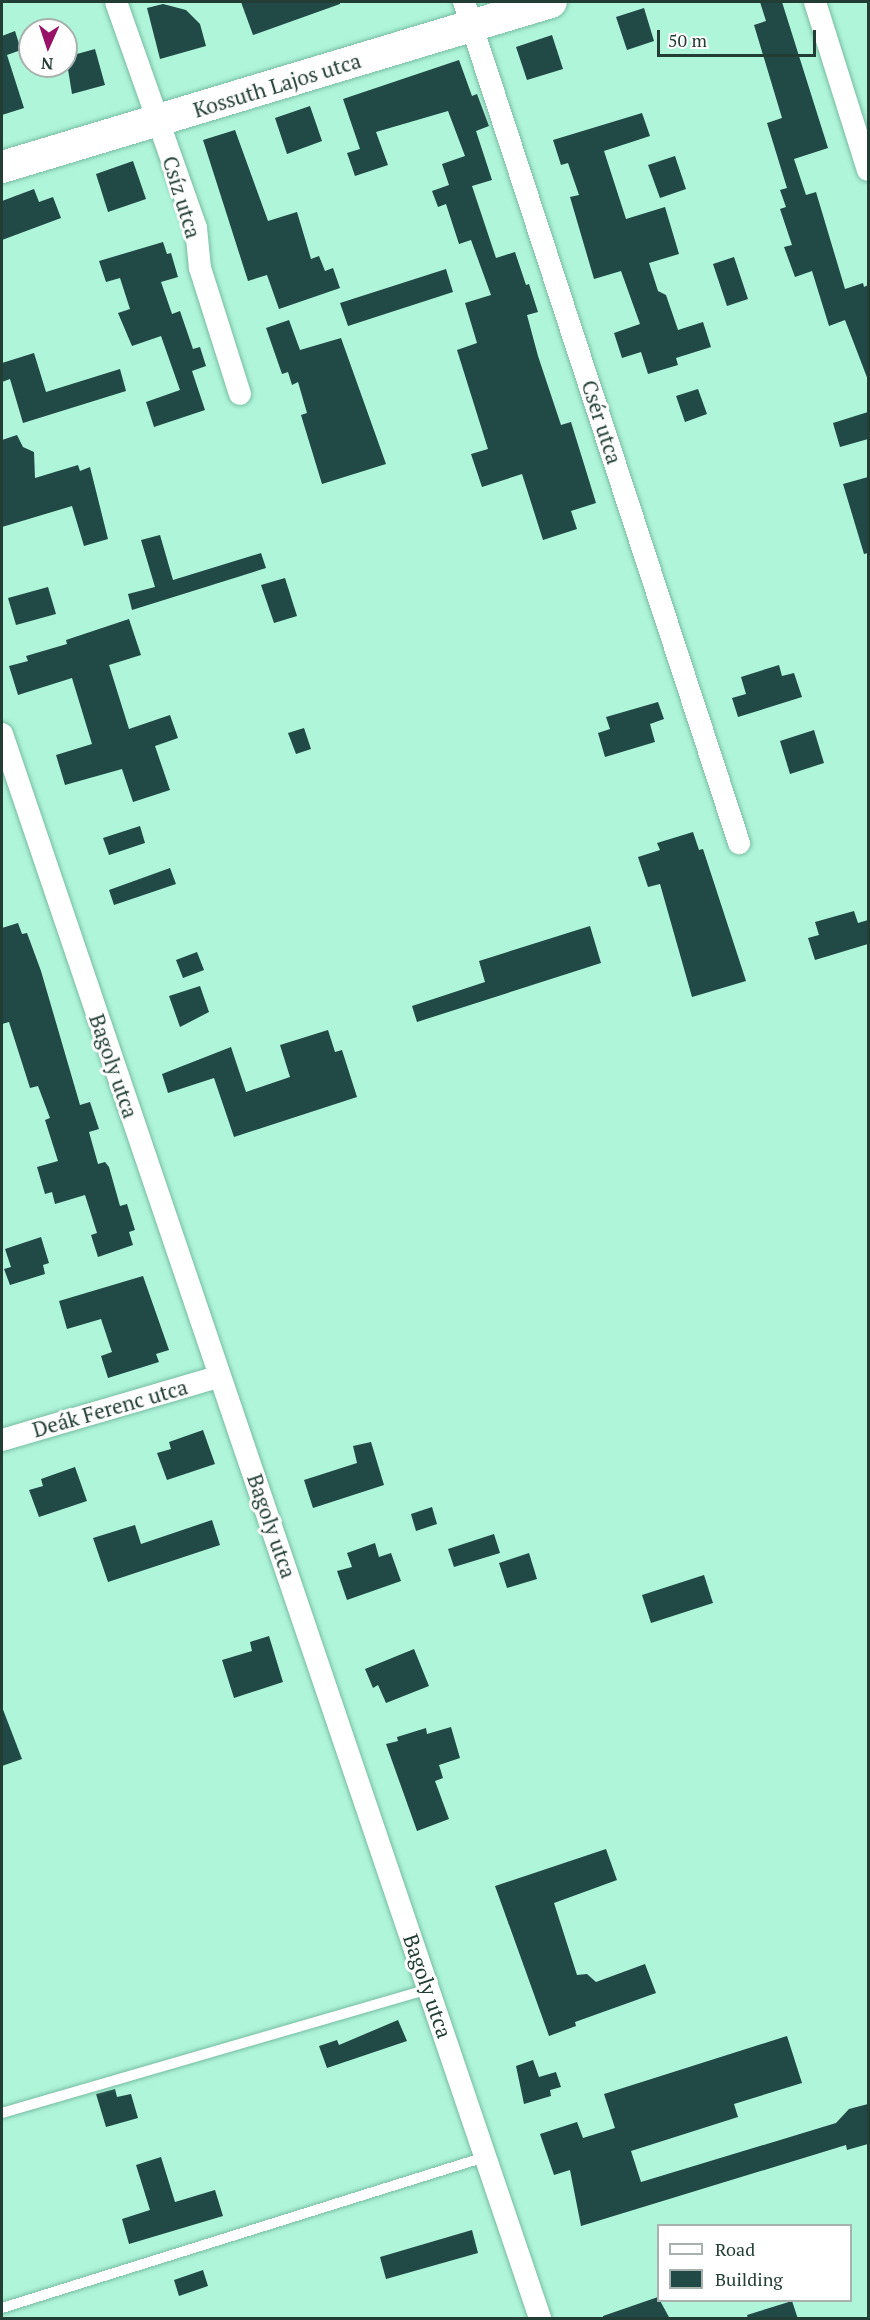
<!DOCTYPE html>
<html>
<head>
<meta charset="utf-8">
<style>
	body { margin:0 }
	#map { position:relative; width:870px; height:2320px; overflow:hidden; background:#aff5da; font-family:"PT Serif",serif }
	div>[style] { position:absolute }
	[style*='--x'] { left:calc(var(--x)*1px); top:calc(var(--y)*1px); width:calc(var(--w)*1px); rotate:calc(var(--a)*1deg) }
	.building>* { inset:0; background:#214946 }
	.roads { filter:drop-shadow(0 0 2px #77bca2) drop-shadow(0 0 2px #77bca2) }
	.lane>* { height:10px; margin:-5px; padding:0 5px; transform-origin:5px; border-radius:5px; background:#fff }
	.street>* { height:22px; margin:-11px; padding:0 11px; transform-origin:11px; border-radius:11px; background:#fff }
	.secondary>* { height:32px; margin:-16px; padding:0 16px; transform-origin:16px; border-radius:16px; background:#fff }
	span { translate:-50% -50%; white-space:nowrap; text-align:center; line-height:1.15; -webkit-text-stroke:6px #fff; paint-order:stroke }
	.street-label { font-size:21px; color:#223e34 }
	.frame { position:absolute; inset:0; border:3px solid #223e34; pointer-events:none }
	.legend { position:absolute; left:657px; top:2224px; width:195px; height:78px; box-sizing:border-box; background:#fff; border:2px solid #a7b2ae; margin:0; padding:8px 10px; list-style:none; font-size:18px; color:#223e34 }
	.legend li { display:flex; align-items:center; gap:12px; height:30px }
	.legend b { width:30px; border:2px solid #a7b2ae }
	.north { position:absolute; left:18px; top:18px; width:60px; height:60px; box-sizing:border-box; background:#fff; border:2px solid #a7b2ae; border-radius:50%; rotate:183deg; font-size:16px; font-weight:700; line-height:24px; text-align:center; color:#223e34 }
	.north::after { content:''; display:block; margin:auto; width:21px; height:27px; background:#981368; clip-path:polygon(50% 0,100% 100%,50% 72%,0 100%) }
	.scale { position:absolute; left:657px; top:30px; width:159px; height:27px; box-sizing:border-box; border:3px solid #223e34; border-top:0; padding-left:8px; font-size:18px; line-height:21px; white-space:nowrap; color:#223e34; -webkit-text-stroke:4px #fff; paint-order:stroke }
</style>
</head>
<body>
<div id="map">
	<div class="building">
		<div style="clip-path:polygon(241px 2px,340px 2px,340px 4px,253px 35px)"></div>
		<div style="clip-path:polygon(760px 2px,782px 2px,828px 148px,794px 159px,806px 195px,816px 192px,845px 289px,863px 283px,864px 287px,868px 285px,868px 380px,845px 320px,829px 326px,812px 271px,795px 277px,784px 247px,792px 245px,780px 209px,786px 207px,780px 190px,787px 188px,767px 123px,782px 118px,754px 25px,766px 21px)"></div>
		<div style="clip-path:polygon(163px 4px,186px 10px,200px 24px,206px 46px,160px 59px,147px 8px)"></div>
		<div style="clip-path:polygon(644px 8px,654px 41px,627px 50px,616px 17px)"></div>
		<div style="clip-path:polygon(15px 31px,21px 50px,7px 55px,24px 108px,2px 115px,2px 36px)"></div>
		<div style="clip-path:polygon(552px 35px,563px 69px,527px 80px,516px 47px)"></div>
		<div style="clip-path:polygon(95px 49px,105px 85px,72px 94px,66px 57px)"></div>
		<div style="clip-path:polygon(459px 60px,472px 96px,477px 94px,489px 126px,476px 131px,492px 180px,472px 186px,496px 258px,515px 252px,526px 285px,529px 284px,538px 312px,527px 315px,538px 356px,561px 425px,571px 422px,596px 503px,571px 511px,577px 529px,543px 540px,522px 474px,482px 487px,471px 454px,488px 449px,457px 350px,477px 343px,465px 303px,491px 295px,471px 240px,459px 244px,446px 204px,438px 207px,432px 191px,449px 185px,442px 164px,465px 156px,448px 111px,376px 132px,388px 165px,355px 176px,347px 153px,360px 149px,343px 99px)"></div>
		<div style="clip-path:polygon(310px 106px,322px 141px,287px 154px,275px 118px)"></div>
		<div style="clip-path:polygon(642px 113px,650px 136px,604px 151px,626px 219px,665px 207px,679px 254px,649px 263px,658px 291px,666px 295px,678px 330px,703px 322px,711px 347px,676px 358px,678px 365px,648px 374px,641px 352px,622px 358px,614px 333px,640px 324px,621px 271px,594px 279px,570px 197px,579px 195px,568px 163px,561px 165px,553px 140px)"></div>
		<div style="clip-path:polygon(235px 130px,268px 221px,297px 212px,311px 259px,319px 256px,325px 271px,333px 268px,340px 288px,279px 309px,267px 275px,248px 281px,203px 140px)"></div>
		<div style="clip-path:polygon(675px 156px,686px 189px,660px 198px,648px 165px)"></div>
		<div style="clip-path:polygon(133px 161px,146px 199px,108px 212px,96px 174px)"></div>
		<div style="clip-path:polygon(34px 189px,39px 202px,53px 197px,61px 218px,2px 240px,2px 201px)"></div>
		<div style="clip-path:polygon(163px 242px,167px 254px,171px 253px,178px 277px,161px 282px,172px 314px,180px 311px,193px 349px,200px 347px,206px 366px,192px 371px,205px 410px,154px 427px,146px 402px,180px 390px,161px 336px,132px 346px,118px 313px,130px 309px,120px 278px,106px 282px,99px 261px)"></div>
		<div style="clip-path:polygon(734px 257px,748px 299px,727px 306px,713px 264px)"></div>
		<div style="clip-path:polygon(446px 269px,453px 292px,348px 326px,340px 303px)"></div>
		<div style="clip-path:polygon(289px 320px,300px 350px,341px 338px,386px 464px,322px 484px,301px 415px,307px 413px,298px 382px,292px 385px,288px 372px,282px 374px,266px 328px)"></div>
		<div style="clip-path:polygon(34px 353px,46px 392px,120px 369px,126px 391px,23px 423px,10px 379px,2px 382px,2px 363px)"></div>
		<div style="clip-path:polygon(698px 389px,707px 414px,685px 422px,676px 396px)"></div>
		<div style="clip-path:polygon(868px 412px,868px 439px,840px 447px,833px 423px)"></div>
		<div style="clip-path:polygon(17px 435px,23px 447px,34px 452px,35px 478px,78px 465px,80px 471px,90px 467px,108px 539px,84px 546px,72px 506px,2px 527px,2px 440px)"></div>
		<div style="clip-path:polygon(868px 477px,868px 553px,864px 554px,843px 484px)"></div>
		<div style="clip-path:polygon(160px 535px,173px 580px,261px 553px,266px 568px,132px 610px,128px 594px,155px 587px,141px 540px)"></div>
		<div style="clip-path:polygon(285px 578px,297px 616px,274px 623px,261px 585px)"></div>
		<div style="clip-path:polygon(48px 587px,56px 614px,16px 625px,8px 598px)"></div>
		<div style="clip-path:polygon(129px 619px,141px 655px,109px 665px,129px 729px,170px 715px,178px 738px,155px 746px,170px 790px,133px 802px,122px 769px,65px 785px,56px 755px,92px 744px,72px 678px,18px 695px,9px 666px,28px 661px,26px 656px,67px 644px,66px 640px)"></div>
		<div style="clip-path:polygon(779px 665px,782px 676px,794px 673px,802px 697px,738px 717px,732px 698px,746px 694px,741px 677px)"></div>
		<div style="clip-path:polygon(658px 702px,664px 719px,650px 724px,655px 742px,605px 757px,598px 733px,610px 729px,606px 717px)"></div>
		<div style="clip-path:polygon(304px 728px,311px 749px,296px 754px,288px 733px)"></div>
		<div style="clip-path:polygon(814px 730px,824px 763px,790px 774px,780px 741px)"></div>
		<div style="clip-path:polygon(140px 826px,145px 843px,109px 855px,103px 838px)"></div>
		<div style="clip-path:polygon(693px 832px,699px 850px,703px 849px,746px 981px,692px 997px,660px 884px,648px 887px,638px 857px,660px 850px,657px 843px)"></div>
		<div style="clip-path:polygon(170px 868px,176px 884px,114px 905px,109px 890px)"></div>
		<div style="clip-path:polygon(854px 911px,858px 923px,868px 920px,868px 944px,815px 960px,808px 938px,819px 935px,815px 922px)"></div>
		<div style="clip-path:polygon(18px 923px,22px 934px,27px 933px,41px 971px,80px 1105px,90px 1102px,99px 1129px,89px 1132px,98px 1164px,105px 1162px,109px 1167px,120px 1206px,127px 1204px,135px 1230px,129px 1232px,133px 1245px,98px 1257px,91px 1235px,97px 1233px,85px 1195px,55px 1204px,52px 1192px,45px 1194px,37px 1167px,58px 1161px,45px 1120px,50px 1118px,38px 1086px,30px 1088px,9px 1022px,2px 1024px,2px 928px)"></div>
		<div style="clip-path:polygon(590px 926px,601px 963px,417px 1022px,412px 1006px,485px 982px,479px 961px)"></div>
		<div style="clip-path:polygon(197px 952px,204px 970px,183px 978px,176px 960px)"></div>
		<div style="clip-path:polygon(200px 986px,209px 1012px,180px 1027px,169px 996px)"></div>
		<div style="clip-path:polygon(328px 1030px,335px 1052px,342px 1050px,357px 1097px,234px 1137px,214px 1078px,168px 1093px,162px 1074px,231px 1047px,246px 1092px,290px 1077px,280px 1045px)"></div>
		<div style="clip-path:polygon(41px 1237px,49px 1263px,43px 1265px,45px 1274px,10px 1285px,4px 1269px,11px 1267px,5px 1249px)"></div>
		<div style="clip-path:polygon(143px 1276px,169px 1350px,156px 1354px,159px 1362px,108px 1378px,101px 1356px,112px 1352px,101px 1319px,67px 1329px,59px 1301px)"></div>
		<div style="clip-path:polygon(203px 1430px,215px 1464px,167px 1480px,157px 1453px,171px 1449px,169px 1442px)"></div>
		<div style="clip-path:polygon(371px 1442px,384px 1485px,313px 1508px,304px 1480px,357px 1463px,353px 1446px)"></div>
		<div style="clip-path:polygon(75px 1467px,87px 1501px,39px 1517px,29px 1490px,43px 1486px,41px 1479px)"></div>
		<div style="clip-path:polygon(432px 1507px,437px 1524px,416px 1531px,411px 1514px)"></div>
		<div style="clip-path:polygon(212px 1520px,220px 1545px,108px 1582px,93px 1538px,135px 1525px,141px 1544px)"></div>
		<div style="clip-path:polygon(494px 1534px,500px 1553px,454px 1567px,448px 1549px)"></div>
		<div style="clip-path:polygon(375px 1543px,379px 1557px,391px 1553px,401px 1581px,347px 1600px,337px 1571px,352px 1567px,347px 1553px)"></div>
		<div style="clip-path:polygon(529px 1553px,537px 1579px,507px 1588px,499px 1563px)"></div>
		<div style="clip-path:polygon(704px 1575px,713px 1603px,651px 1623px,642px 1595px)"></div>
		<div style="clip-path:polygon(269px 1636px,283px 1682px,234px 1698px,222px 1660px,252px 1651px,250px 1642px)"></div>
		<div style="clip-path:polygon(414px 1649px,429px 1686px,386px 1703px,378px 1685px,373px 1688px,365px 1669px)"></div>
		<div style="clip-path:polygon(2px 1707px,22px 1759px,2px 1766px)"></div>
		<div style="clip-path:polygon(451px 1727px,460px 1758px,439px 1765px,443px 1778px,435px 1781px,449px 1819px,417px 1831px,386px 1744px,398px 1741px,397px 1737px,426px 1728px,427px 1734px)"></div>
		<div style="clip-path:polygon(606px 1849px,617px 1880px,554px 1903px,577px 1975px,587px 1974px,596px 1982px,645px 1964px,656px 1993px,575px 2022px,576px 2026px,549px 2036px,495px 1886px)"></div>
		<div style="clip-path:polygon(398px 2020px,407px 2041px,327px 2068px,319px 2046px,337px 2040px,339px 2045px)"></div>
		<div style="clip-path:polygon(787px 2036px,802px 2083px,734px 2104px,738px 2117px,631px 2151px,641px 2182px,836px 2123px,849px 2109px,868px 2104px,868px 2144px,847px 2150px,846px 2145px,581px 2226px,570px 2170px,554px 2175px,540px 2134px,577px 2122px,583px 2138px,615px 2128px,604px 2094px)"></div>
		<div style="clip-path:polygon(533px 2060px,539px 2077px,556px 2072px,561px 2087px,550px 2090px,551px 2096px,524px 2104px,516px 2066px)"></div>
		<div style="clip-path:polygon(115px 2089px,117px 2097px,131px 2094px,138px 2118px,106px 2127px,96px 2094px)"></div>
		<div style="clip-path:polygon(161px 2157px,175px 2202px,215px 2190px,223px 2216px,129px 2244px,122px 2219px,150px 2210px,136px 2165px)"></div>
		<div style="clip-path:polygon(472px 2230px,478px 2253px,386px 2279px,380px 2257px)"></div>
		<div style="clip-path:polygon(203px 2270px,208px 2286px,179px 2296px,174px 2280px)"></div>
		<div style="clip-path:polygon(658px 2297px,670px 2319px,603px 2319px,603px 2316px)"></div>
		<div style="clip-path:polygon(792px 2301px,798px 2319px,748px 2319px,747px 2315px)"></div>
	</div>
	<div class="roads">
		<div class="lane">
			<div style="--x:2;--y:2113;--w:445;--a:-16.2"></div>
			<div style="--x:2;--y:2308;--w:506;--a:-17.36"></div>
		</div>
		<div class="street">
			<div style="--x:116;--y:2;--w:240;--a:70.5"></div>
			<div style="--x:196;--y:228;--w:40;--a:84.3"></div>
			<div style="--x:200;--y:268;--w:132;--a:72.4"></div>
			<div style="--x:464;--y:2;--w:885;--a:71.89"></div>
			<div style="--x:815;--y:2;--w:176;--a:72.5"></div>
			<div style="--x:2;--y:734;--w:1673;--a:71.24"></div>
			<div style="--x:2;--y:1440;--w:225;--a:-16.3"></div>
		</div>
		<div class="secondary">
			<div style="--x:2;--y:167;--w:573;--a:-16.73"></div>
		</div>
	</div>
	<div class="street-label">
		<span style="left:277px;top:85px;rotate:-17deg">Kossuth Lajos utca</span>
		<span style="left:182px;top:197px;rotate:73deg">Csíz utca</span>
		<span style="left:602px;top:422px;rotate:72deg">Csér utca</span>
		<span style="left:114px;top:1066px;rotate:71deg">Bagoly utca</span>
		<span style="left:110px;top:1408px;rotate:-16deg">Deák Ferenc utca</span>
		<span style="left:272px;top:1526px;rotate:71deg">Bagoly utca</span>
		<span style="left:428px;top:1986px;rotate:71deg">Bagoly utca</span>
	</div>
	<div class="frame"></div>
	<ul class="legend">
	<li><b style="height:8px;background:#fff"></b>Road</li>
	<li><b style="height:16px;background:#214946"></b>Building</li>
	</ul>
	<div class="north">N</div>
	<div class="scale">50 m</div>
</div>
</body>
</html>
